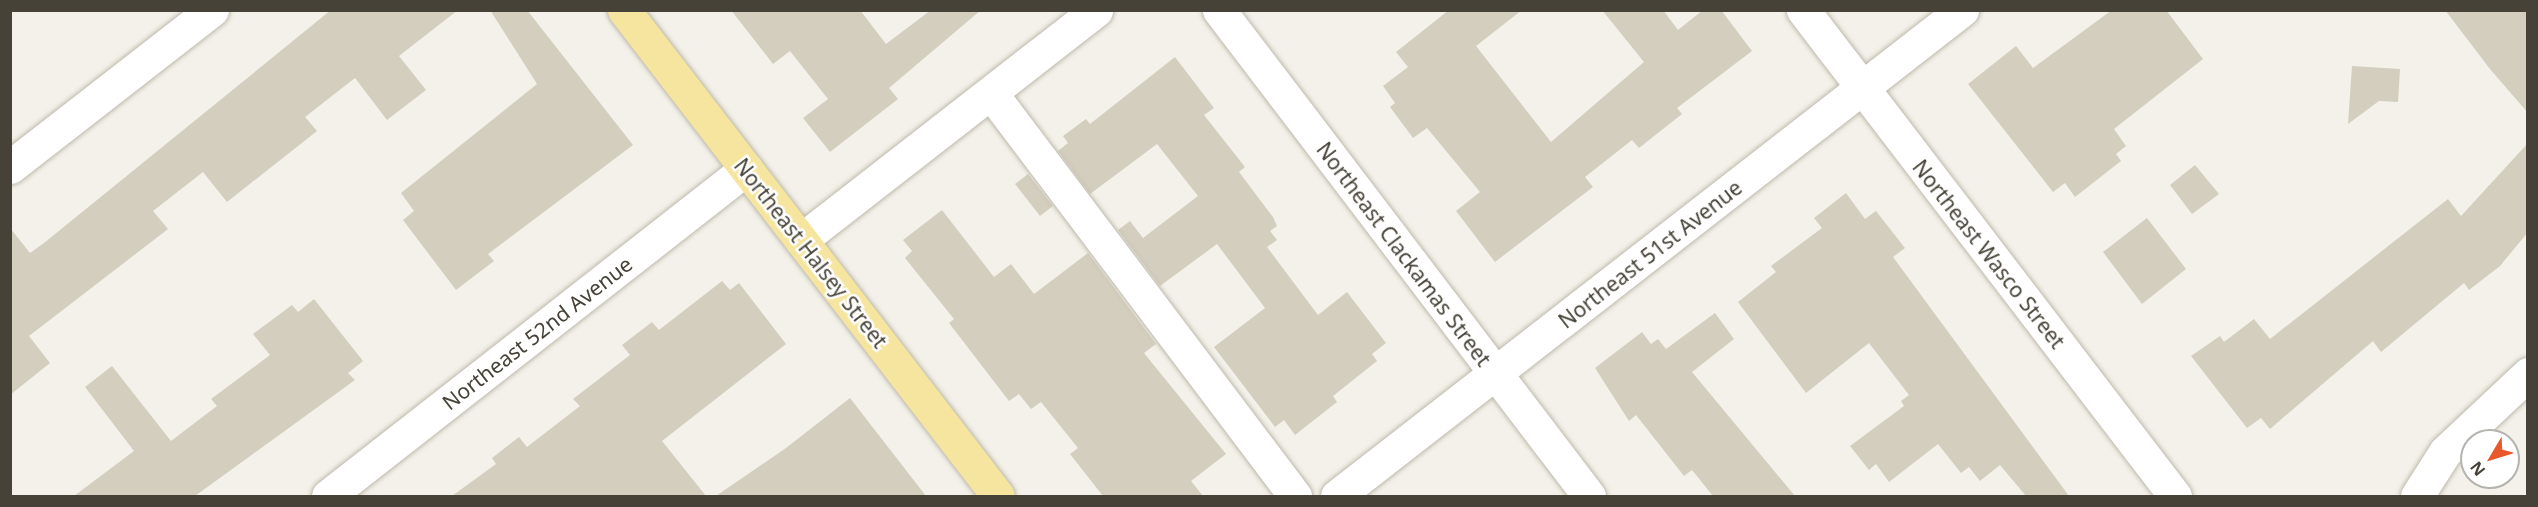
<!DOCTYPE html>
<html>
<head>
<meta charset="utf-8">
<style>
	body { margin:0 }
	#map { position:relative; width:2538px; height:507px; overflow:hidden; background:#f3f1e9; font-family:"Noto Sans",sans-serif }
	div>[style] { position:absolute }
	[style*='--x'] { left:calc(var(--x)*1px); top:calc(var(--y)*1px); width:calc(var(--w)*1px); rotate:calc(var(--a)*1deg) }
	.building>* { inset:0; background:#d4cebf }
	.roads { filter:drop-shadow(0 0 2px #beb9ac) drop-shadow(0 0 2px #beb9ac) }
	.minor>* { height:33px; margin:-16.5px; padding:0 16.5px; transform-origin:16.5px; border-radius:16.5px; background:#fff }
	.major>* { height:33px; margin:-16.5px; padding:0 16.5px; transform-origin:16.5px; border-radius:16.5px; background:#f6e59f }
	span { translate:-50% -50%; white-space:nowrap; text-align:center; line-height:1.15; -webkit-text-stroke:5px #fff; paint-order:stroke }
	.street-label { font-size:21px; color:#464238 }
	.frame { position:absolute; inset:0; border:12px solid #464238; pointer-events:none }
	.north { position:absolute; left:2460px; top:429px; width:60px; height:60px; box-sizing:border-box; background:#fff; border:2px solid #b5b3af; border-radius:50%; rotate:232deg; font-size:16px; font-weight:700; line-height:24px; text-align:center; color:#464238 }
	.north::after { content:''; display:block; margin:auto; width:21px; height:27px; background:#e9582a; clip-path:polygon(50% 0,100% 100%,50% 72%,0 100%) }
</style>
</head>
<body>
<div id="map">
	<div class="building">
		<div style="clip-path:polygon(331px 10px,458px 10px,399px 56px,426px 90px,387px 120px,355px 78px,305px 117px,317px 131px,227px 202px,203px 172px,153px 211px,168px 229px,29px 336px,50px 363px,10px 395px,10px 228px,30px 253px,44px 243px)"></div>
		<div style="clip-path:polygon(490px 10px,527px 10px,633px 145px,488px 254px,494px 261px,456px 290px,403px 220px,414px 211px,401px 193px,537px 84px)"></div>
		<div style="clip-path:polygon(731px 10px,860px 10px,886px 44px,931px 10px,981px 10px,889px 88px,898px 99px,830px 152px,803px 118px,828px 99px,790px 51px,773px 64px)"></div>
		<div style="clip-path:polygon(1449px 10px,1522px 10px,1476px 46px,1551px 142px,1644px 62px,1602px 10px,1663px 10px,1678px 30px,1703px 10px,1721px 10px,1752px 51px,1677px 108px,1682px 114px,1639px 148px,1632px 140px,1585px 177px,1593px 187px,1495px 262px,1456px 211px,1480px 192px,1427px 128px,1413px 138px,1390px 107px,1395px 103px,1383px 86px,1408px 67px,1396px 52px)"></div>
		<div style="clip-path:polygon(2112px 10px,2166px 10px,2203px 59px,2114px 129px,2126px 146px,2116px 154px,2121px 161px,2075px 197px,2065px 183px,2053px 192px,1968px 84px,2016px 46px,2033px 68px)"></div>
		<div style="clip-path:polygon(2445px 10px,2528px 10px,2528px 113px,2490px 69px)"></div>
		<div style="clip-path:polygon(1175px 57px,1214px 108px,1204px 115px,1245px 167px,1239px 172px,1273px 217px,1277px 226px,1270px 231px,1277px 240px,1267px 247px,1318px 315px,1347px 292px,1386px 343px,1372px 354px,1377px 361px,1333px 396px,1337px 402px,1295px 435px,1284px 420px,1275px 427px,1214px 347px,1265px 308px,1217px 244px,1160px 286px,1118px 230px,1130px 221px,1143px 238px,1198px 196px,1157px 144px,1090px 194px,1058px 151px,1068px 143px,1063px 136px,1086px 119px,1090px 124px)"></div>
		<div style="clip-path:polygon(2352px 66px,2400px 69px,2398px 102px,2379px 101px,2348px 124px)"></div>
		<div style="clip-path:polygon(2528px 143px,2528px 232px,2500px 266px,2469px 290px,2464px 283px,2381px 352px,2373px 341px,2270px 429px,2261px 418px,2247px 428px,2191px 356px,2220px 336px,2224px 342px,2254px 319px,2270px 339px,2448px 199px,2461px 216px)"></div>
		<div style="clip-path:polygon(2195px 165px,2219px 194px,2192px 214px,2170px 185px)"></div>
		<div style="clip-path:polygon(1028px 174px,1053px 206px,1040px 216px,1015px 184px)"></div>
		<div style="clip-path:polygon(1846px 193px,1865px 219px,1876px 211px,1905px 248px,1893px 257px,2069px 496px,2026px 496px,2000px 465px,1980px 481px,1969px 467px,1961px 473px,1938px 444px,1889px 482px,1876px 464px,1869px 470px,1850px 446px,1904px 406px,1901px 401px,1909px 395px,1869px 343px,1806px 393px,1738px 302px,1776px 272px,1771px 266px,1822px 228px,1814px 218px)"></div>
		<div style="clip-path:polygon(942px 210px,994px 277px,1011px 264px,1034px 294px,1088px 253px,1156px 344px,1144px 353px,1226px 454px,1191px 481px,1203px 496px,1103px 496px,1070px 454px,1078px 448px,1041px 402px,1031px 409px,1019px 394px,1009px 401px,949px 323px,954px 319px,905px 258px,912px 251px,903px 240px)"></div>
		<div style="clip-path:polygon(2147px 218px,2186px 269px,2142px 304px,2103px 252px)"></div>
		<div style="clip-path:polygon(722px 281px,730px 290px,739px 283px,786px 344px,662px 441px,706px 496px,452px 496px,496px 464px,492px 458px,519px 437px,527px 447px,580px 406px,573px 399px,630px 355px,622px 345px,652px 322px,659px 330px)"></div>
		<div style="clip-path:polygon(314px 299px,363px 361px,348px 373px,355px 380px,195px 496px,74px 496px,134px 451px,85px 387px,112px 366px,171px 441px,217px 406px,211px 399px,270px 355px,253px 334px,292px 305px,298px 312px)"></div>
		<div style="clip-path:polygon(1715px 313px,1734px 339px,1692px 372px,1795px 496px,1713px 496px,1692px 470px,1684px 476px,1636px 415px,1629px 421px,1595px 368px,1642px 332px,1651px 344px,1658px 339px,1666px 349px)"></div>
		<div style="clip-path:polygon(850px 398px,926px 496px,716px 496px,786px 448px)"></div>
	</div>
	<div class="roads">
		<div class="minor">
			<div style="--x:1219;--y:10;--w:611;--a:52.72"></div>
			<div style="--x:1803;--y:10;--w:612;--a:52.57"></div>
			<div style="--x:991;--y:93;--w:505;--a:52.97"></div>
			<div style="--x:10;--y:167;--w:256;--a:-37.9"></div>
			<div style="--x:801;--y:240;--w:374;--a:-37.9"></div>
			<div style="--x:328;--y:496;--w:531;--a:-38.04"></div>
			<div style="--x:1337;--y:496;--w:792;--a:-37.87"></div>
			<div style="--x:2417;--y:496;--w:52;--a:-57.5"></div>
			<div style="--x:2445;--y:452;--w:114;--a:-43.2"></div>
		</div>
		<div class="major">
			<div style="--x:624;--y:10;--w:613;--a:52.42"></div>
		</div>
	</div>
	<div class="street-label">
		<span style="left:811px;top:253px;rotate:52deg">Northeast Halsey Street</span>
		<span style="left:1404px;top:254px;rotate:53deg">Northeast Clackamas Street</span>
		<span style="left:1650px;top:254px;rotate:-38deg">Northeast 51st Avenue</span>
		<span style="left:1989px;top:254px;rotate:52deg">Northeast Wasco Street</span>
		<span style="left:537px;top:333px;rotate:-38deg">Northeast 52nd Avenue</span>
	</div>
	<div class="frame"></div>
	<div class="north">N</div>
</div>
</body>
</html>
